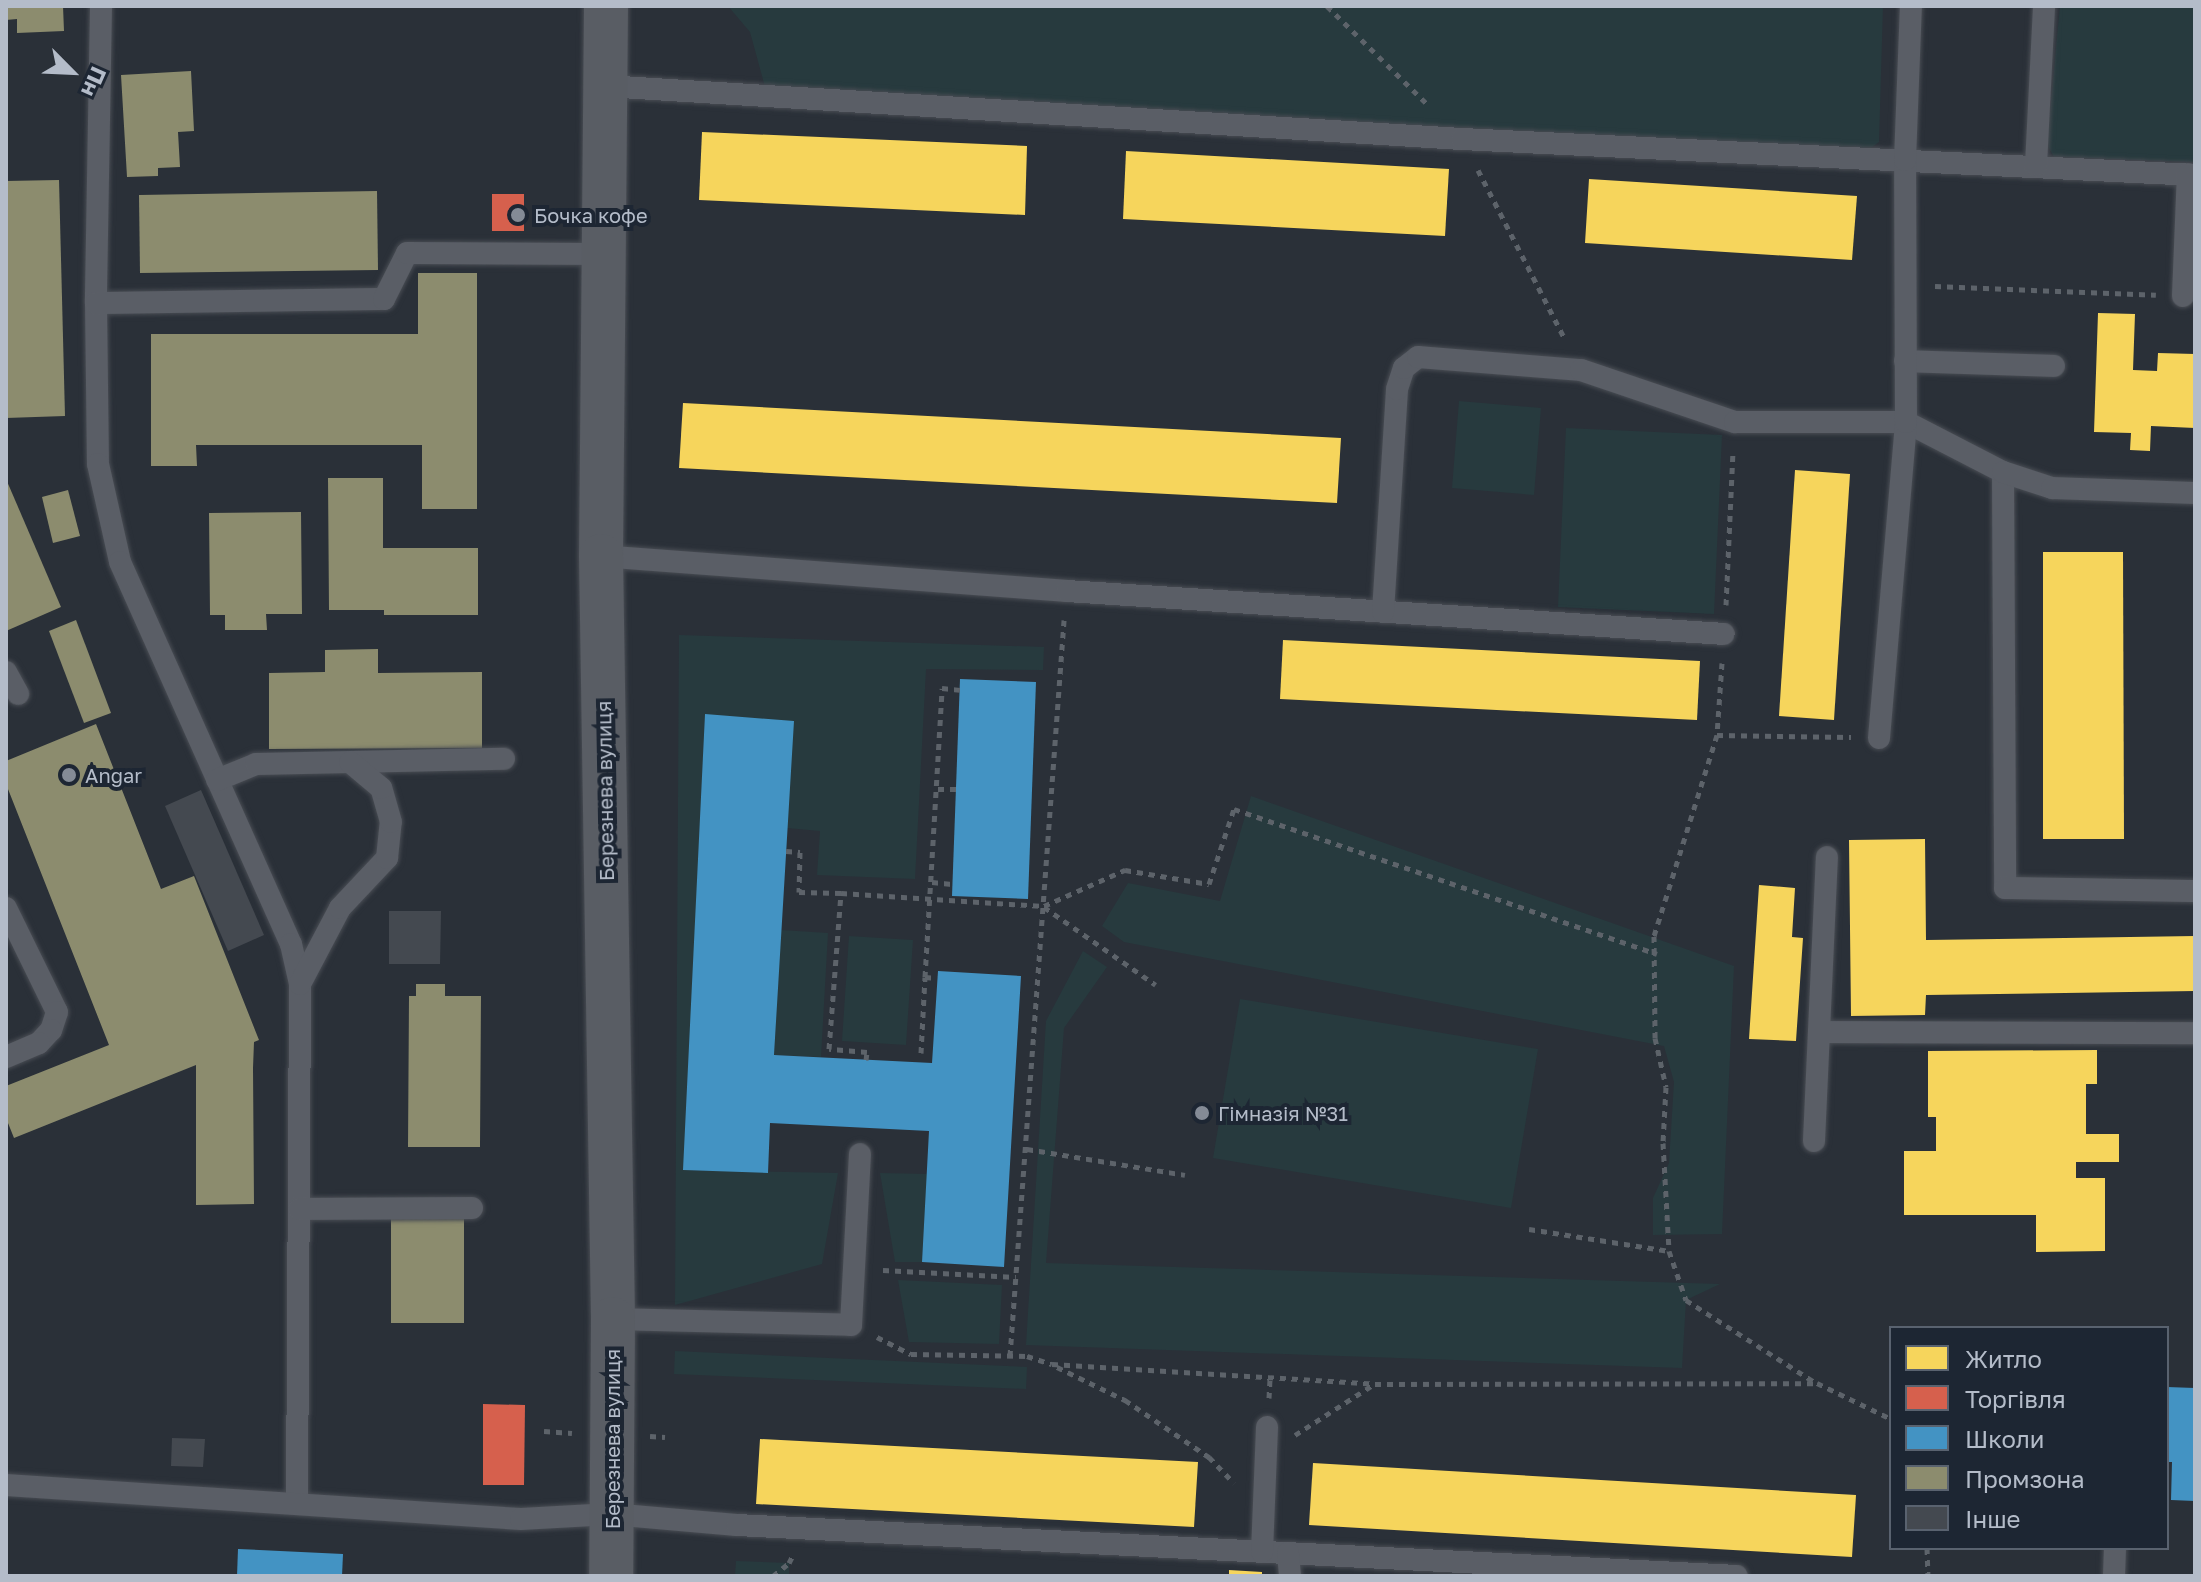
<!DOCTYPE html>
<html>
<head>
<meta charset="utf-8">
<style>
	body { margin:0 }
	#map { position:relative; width:2201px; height:1582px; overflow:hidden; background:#2a3038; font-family:"Golos Text",sans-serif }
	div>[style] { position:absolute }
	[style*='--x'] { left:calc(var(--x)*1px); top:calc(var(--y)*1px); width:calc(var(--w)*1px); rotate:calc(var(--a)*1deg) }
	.green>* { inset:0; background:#273a3e }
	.homes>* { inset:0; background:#f6d55c }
	.shops>* { inset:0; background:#d6604d }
	.schools>* { inset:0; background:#4393c3 }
	.industry>* { inset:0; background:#8c8c6e }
	.building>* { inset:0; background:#444950 }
	.path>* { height:5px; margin-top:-2.5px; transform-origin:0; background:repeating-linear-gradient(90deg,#5d636a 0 6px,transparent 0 12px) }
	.roads { filter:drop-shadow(0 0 2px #484c53) drop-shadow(0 0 2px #484c53) }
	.lane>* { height:22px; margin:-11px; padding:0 11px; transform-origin:11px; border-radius:11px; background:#5a5e66 }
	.secondary>* { height:44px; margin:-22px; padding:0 22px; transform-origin:22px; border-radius:22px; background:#595d64 }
	.dots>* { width:22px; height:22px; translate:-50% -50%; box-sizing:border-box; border:4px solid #1d2633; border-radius:50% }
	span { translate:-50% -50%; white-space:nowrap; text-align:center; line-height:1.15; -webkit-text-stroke:8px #1d2633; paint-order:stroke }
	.poi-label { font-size:20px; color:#b4bcc9 }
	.left { translate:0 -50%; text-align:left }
	.street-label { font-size:20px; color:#b4bcc9 }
	.frame { position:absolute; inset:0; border:8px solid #b4bcc9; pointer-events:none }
	.legend { position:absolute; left:1889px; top:1326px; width:280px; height:224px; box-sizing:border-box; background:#1d2633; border:2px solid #59626f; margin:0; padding:10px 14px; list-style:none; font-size:24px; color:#b4bcc9 }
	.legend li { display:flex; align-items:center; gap:16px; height:40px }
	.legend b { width:40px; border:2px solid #59626f }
	.north { position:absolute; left:32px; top:32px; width:80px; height:80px; -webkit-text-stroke:6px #1d2633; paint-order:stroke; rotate:114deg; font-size:22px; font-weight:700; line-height:32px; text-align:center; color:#b4bcc9 }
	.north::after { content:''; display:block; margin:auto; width:28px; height:36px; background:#b4bcc9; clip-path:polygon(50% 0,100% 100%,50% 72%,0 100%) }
</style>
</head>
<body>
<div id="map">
	<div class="green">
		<div style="clip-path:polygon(728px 6px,1883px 6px,1879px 142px,1861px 155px,765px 87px,750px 32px)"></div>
		<div style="clip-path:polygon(2060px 6px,2195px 6px,2195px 162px,2054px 157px,2047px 144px)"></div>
		<div style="clip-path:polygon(1459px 401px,1541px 408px,1534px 495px,1452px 488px)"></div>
		<div style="clip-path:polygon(1566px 428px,1722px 435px,1714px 614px,1558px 607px)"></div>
		<div style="clip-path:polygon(679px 635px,1044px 647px,1043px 670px,926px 669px,915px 879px,817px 875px,820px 831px,787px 828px,705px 715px,684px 1170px,838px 1173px,822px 1264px,675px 1305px)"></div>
		<div style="clip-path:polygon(1251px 796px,1734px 966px,1722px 1234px,1653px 1235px,1653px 1198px,1669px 1163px,1674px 1082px,1664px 1046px,1124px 942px,1102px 926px,1128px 883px,1220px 901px)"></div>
		<div style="clip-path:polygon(781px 930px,828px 933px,821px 1057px,774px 1055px)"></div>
		<div style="clip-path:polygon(849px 936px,913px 940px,906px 1045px,842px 1041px)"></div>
		<div style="clip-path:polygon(1083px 951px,1107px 967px,1064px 1028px,1046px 1263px,1720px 1284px,1686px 1300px,1682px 1368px,1026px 1345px,1046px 1021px)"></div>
		<div style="clip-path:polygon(1240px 999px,1538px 1049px,1511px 1208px,1213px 1158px)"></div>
		<div style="clip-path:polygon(880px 1173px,927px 1174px,922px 1262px,895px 1262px)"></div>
		<div style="clip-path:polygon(898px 1280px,1002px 1285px,999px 1344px,909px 1342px)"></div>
		<div style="clip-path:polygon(675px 1351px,1027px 1367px,1026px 1389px,674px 1374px)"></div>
		<div style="clip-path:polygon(736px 1561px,789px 1563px,789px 1576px,735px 1576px)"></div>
	</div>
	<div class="homes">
		<div style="clip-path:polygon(702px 132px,1027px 146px,1025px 215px,699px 200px)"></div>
		<div style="clip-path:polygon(1126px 151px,1449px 169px,1445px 236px,1123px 219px)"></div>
		<div style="clip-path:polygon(1589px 179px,1857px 196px,1852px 260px,1585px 243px)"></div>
		<div style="clip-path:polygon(2098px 313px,2135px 314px,2133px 370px,2157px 371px,2158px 353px,2195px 354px,2195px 428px,2151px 426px,2150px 451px,2130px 450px,2131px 433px,2094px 432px)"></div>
		<div style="clip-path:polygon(683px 403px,1341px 438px,1337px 503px,679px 468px)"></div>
		<div style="clip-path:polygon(1795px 470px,1850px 474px,1834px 720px,1779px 716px)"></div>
		<div style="clip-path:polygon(2043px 552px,2123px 552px,2124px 839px,2043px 839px)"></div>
		<div style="clip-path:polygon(1283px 640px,1700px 661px,1697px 720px,1280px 699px)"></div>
		<div style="clip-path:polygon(1925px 839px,1926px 940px,2195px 936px,2195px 991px,1926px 995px,1925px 1015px,1851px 1016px,1849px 840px)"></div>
		<div style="clip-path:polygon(1759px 885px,1795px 888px,1792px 937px,1803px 938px,1796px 1041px,1749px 1039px)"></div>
		<div style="clip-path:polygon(2097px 1050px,2097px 1084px,2086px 1084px,2086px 1134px,2119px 1134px,2119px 1162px,2076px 1162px,2076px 1178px,2105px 1178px,2105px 1251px,2036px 1252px,2036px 1215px,1904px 1215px,1904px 1151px,1936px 1151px,1936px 1117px,1928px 1117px,1928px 1051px)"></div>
		<div style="clip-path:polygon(760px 1439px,1198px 1462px,1194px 1527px,756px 1504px)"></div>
		<div style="clip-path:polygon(1313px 1463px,1856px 1495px,1852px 1557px,1309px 1525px)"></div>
		<div style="clip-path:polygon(1229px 1570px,1262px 1572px,1262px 1576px,1229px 1576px)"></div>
	</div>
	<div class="shops">
		<div style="clip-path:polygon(492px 194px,524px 194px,524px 231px,492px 231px)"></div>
		<div style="clip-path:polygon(483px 1404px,525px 1405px,524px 1485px,483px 1485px)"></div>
	</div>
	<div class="schools">
		<div style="clip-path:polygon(960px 679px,1036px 682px,1028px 899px,952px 896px)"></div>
		<div style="clip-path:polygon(705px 714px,794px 721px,774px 1055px,932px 1063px,938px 971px,1021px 976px,1004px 1267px,922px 1262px,929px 1131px,770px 1123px,768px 1173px,683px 1170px)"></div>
		<div style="clip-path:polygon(2167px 1387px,2195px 1388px,2195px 1501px,2171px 1500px,2172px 1462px,2167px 1462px)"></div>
		<div style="clip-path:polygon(238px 1549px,343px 1554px,342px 1576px,237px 1576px)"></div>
	</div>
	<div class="industry">
		<div style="clip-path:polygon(6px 6px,63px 6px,64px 31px,17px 33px,17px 19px,6px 20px)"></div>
		<div style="clip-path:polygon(191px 71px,194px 131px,178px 132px,180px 167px,158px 168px,158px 176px,127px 177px,121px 75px)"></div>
		<div style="clip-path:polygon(59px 180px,65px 416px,6px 418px,6px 181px)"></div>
		<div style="clip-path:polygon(377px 191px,378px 270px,140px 273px,139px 195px)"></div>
		<div style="clip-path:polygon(418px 273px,477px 273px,477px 509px,422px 509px,422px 445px,196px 445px,197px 466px,151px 466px,151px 334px,418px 334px)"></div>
		<div style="clip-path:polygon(328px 478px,383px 478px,383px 548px,478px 548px,478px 615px,384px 615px,384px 610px,329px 610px)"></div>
		<div style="clip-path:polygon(6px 479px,61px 607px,6px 631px)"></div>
		<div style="clip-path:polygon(68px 490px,80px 536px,53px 543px,42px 497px)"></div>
		<div style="clip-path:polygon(301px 512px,302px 614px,266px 614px,267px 630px,225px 630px,225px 615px,210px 615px,209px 513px)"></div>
		<div style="clip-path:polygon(76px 620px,111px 713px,84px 723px,49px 631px)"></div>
		<div style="clip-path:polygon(378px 649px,378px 673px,482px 672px,482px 748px,269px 749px,269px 673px,325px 672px,325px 650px)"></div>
		<div style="clip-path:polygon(96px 724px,161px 889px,194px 876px,259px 1040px,254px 1042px,253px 1068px,254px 1204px,196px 1205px,196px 1065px,14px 1138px,6px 1118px,6px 1086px,109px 1045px,6px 784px,6px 761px)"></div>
		<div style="clip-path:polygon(416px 984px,445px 984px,445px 996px,481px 996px,480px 1147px,408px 1147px,409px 996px,416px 996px)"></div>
		<div style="clip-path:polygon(464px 1218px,464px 1323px,391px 1323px,391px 1219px)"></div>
	</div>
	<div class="building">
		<div style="clip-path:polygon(201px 790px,264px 935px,228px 951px,165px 806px)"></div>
		<div style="clip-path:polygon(389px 911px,441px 911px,440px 964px,389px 964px)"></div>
		<div style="clip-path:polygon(172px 1438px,205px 1439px,203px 1467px,171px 1466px)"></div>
	</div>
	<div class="path">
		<div style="--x:1327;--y:6;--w:143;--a:44.4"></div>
		<div style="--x:1478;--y:170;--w:190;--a:62.8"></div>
		<div style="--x:1935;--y:286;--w:221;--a:2.3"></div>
		<div style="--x:1726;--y:605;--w:154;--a:-87.4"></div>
		<div style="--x:1722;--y:663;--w:72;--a:94"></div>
		<div style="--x:1717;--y:735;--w:134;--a:0.9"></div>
		<div style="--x:1717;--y:735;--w:211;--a:107.4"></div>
		<div style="--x:1654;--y:936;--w:102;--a:89.4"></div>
		<div style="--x:1655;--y:1038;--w:50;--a:77.3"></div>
		<div style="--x:1666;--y:1087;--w:56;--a:93.1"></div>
		<div style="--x:1663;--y:1143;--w:108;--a:86.8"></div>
		<div style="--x:1669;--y:1251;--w:52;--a:70.9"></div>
		<div style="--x:1686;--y:1300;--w:154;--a:32.6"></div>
		<div style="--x:938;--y:789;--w:18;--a:0"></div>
		<div style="--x:786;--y:851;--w:14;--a:4"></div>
		<div style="--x:800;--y:852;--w:40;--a:91.4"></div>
		<div style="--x:799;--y:892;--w:42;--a:1.4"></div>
		<div style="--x:932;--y:882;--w:20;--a:6"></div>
		<div style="--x:1044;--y:907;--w:136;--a:34.9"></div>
		<div style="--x:925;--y:977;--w:289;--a:-86.6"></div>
		<div style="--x:942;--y:688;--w:18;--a:6"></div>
		<div style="--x:921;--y:1053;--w:76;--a:-87"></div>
		<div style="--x:925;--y:977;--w:12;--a:5"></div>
		<div style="--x:866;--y:1060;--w:8;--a:-83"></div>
		<div style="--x:867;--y:1052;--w:38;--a:-175"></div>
		<div style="--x:829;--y:1049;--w:156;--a:-85.6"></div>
		<div style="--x:841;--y:893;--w:203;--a:3.7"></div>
		<div style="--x:1044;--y:906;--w:89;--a:-24"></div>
		<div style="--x:1125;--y:870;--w:85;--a:9.5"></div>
		<div style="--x:1209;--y:884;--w:79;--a:-71.6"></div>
		<div style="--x:1234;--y:809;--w:447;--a:18.9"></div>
		<div style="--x:1027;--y:1149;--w:160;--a:9.3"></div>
		<div style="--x:1529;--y:1229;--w:142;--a:8.9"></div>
		<div style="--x:883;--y:1270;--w:133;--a:3"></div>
		<div style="--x:877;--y:1337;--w:38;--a:27"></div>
		<div style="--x:911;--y:1354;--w:116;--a:1"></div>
		<div style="--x:1027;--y:1356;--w:26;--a:18"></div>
		<div style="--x:1052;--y:1364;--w:324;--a:3.5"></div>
		<div style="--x:1375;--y:1384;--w:442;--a:-0.1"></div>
		<div style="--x:1817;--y:1383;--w:82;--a:25.9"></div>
		<div style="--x:1010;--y:1356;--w:738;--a:-85.8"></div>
		<div style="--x:1057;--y:1367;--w:76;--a:25.9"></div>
		<div style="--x:1125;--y:1400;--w:102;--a:34.2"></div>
		<div style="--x:1209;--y:1457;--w:36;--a:46"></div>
		<div style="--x:1269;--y:1398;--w:20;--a:-87"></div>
		<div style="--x:544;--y:1431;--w:28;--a:4"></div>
		<div style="--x:1295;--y:1435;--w:94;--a:-32.8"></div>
		<div style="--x:650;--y:1436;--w:15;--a:4"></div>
		<div style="--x:1927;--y:1548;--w:28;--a:88"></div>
		<div style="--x:773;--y:1576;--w:21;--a:-39"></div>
		<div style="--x:789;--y:1563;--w:9;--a:-63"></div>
	</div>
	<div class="roads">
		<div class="lane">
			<div style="--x:101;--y:6;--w:297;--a:91"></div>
			<div style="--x:96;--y:303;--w:161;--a:89.3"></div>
			<div style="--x:98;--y:464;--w:100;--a:77.3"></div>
			<div style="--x:120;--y:562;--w:419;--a:65.9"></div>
			<div style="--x:291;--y:944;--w:41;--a:77.3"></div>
			<div style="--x:300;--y:984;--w:520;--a:90.33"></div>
			<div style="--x:605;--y:86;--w:859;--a:3.54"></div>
			<div style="--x:1462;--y:139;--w:734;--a:2.81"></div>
			<div style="--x:2036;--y:165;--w:159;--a:-87.1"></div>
			<div style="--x:2183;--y:296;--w:122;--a:-87.7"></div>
			<div style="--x:96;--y:303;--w:288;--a:-0.8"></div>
			<div style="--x:384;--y:299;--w:51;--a:-63.4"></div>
			<div style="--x:407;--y:253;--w:196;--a:0.3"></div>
			<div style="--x:1905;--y:361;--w:149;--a:1.9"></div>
			<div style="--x:2003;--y:472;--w:416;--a:89.7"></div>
			<div style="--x:2005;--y:888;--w:190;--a:0.9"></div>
			<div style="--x:601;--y:556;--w:467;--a:4.3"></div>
			<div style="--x:1067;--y:591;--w:658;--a:3.74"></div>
			<div style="--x:1383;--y:612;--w:223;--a:-86.4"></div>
			<div style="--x:1397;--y:389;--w:22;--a:-72"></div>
			<div style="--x:1404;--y:368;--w:18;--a:-38"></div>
			<div style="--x:1418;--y:357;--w:164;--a:4.6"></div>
			<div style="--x:1581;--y:370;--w:163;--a:18.7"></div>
			<div style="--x:1735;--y:422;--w:171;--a:0"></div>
			<div style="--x:1906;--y:422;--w:109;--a:27.3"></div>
			<div style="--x:2003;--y:472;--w:52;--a:18.1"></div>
			<div style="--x:2052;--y:488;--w:143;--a:2"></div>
			<div style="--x:6;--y:672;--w:25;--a:61"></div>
			<div style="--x:1879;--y:738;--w:317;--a:-85.1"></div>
			<div style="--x:1906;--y:422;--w:262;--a:-90.2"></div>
			<div style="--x:1905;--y:160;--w:154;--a:-87.8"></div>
			<div style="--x:217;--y:780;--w:42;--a:-22.3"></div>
			<div style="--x:256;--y:764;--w:248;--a:-1.2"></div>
			<div style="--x:6;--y:908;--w:116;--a:63.9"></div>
			<div style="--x:57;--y:1012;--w:19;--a:108"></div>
			<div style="--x:51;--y:1030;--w:18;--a:133"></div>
			<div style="--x:39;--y:1043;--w:36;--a:157"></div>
			<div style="--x:300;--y:984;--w:86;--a:-62.2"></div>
			<div style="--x:340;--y:908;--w:69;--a:-46.8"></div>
			<div style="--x:387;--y:858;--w:36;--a:-84"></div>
			<div style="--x:391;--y:822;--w:35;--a:-106"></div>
			<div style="--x:381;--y:788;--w:40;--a:-140"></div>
			<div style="--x:1819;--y:1032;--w:376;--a:0.2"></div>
			<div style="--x:1814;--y:1141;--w:284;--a:-87.4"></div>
			<div style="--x:299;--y:1209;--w:173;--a:-0.3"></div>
			<div style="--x:613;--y:1319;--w:238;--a:1.4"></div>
			<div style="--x:851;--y:1325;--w:171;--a:-87"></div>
			<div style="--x:6;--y:1485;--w:516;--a:3.78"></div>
			<div style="--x:521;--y:1519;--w:90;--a:-3.2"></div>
			<div style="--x:611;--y:1514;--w:126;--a:5"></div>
			<div style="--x:737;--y:1525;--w:1001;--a:2.92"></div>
			<div style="--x:1262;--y:1552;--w:125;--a:-87.7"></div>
			<div style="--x:1288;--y:1553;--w:23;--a:85"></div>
			<div style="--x:2114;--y:1576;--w:28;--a:-88"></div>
		</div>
		<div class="secondary">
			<div style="--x:606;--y:6;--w:550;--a:90.52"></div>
			<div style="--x:601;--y:556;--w:763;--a:89.1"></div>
			<div style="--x:613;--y:1319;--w:257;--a:90.4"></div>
		</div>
	</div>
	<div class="dots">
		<div style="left:518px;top:215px;background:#848b96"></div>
		<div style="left:69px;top:775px;background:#848b96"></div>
		<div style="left:1202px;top:1113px;background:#848b96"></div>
	</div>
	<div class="poi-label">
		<span class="left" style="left:534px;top:215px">Бочка кофе</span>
		<span class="left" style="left:85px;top:775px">Angar</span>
		<span class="left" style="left:1218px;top:1113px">Гімназія №31</span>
	</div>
	<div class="street-label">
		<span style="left:605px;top:791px;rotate:-91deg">Березнева вулиця</span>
		<span style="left:612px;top:1439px;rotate:-90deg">Березнева вулиця</span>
	</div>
	<div class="frame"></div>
	<ul class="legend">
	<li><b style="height:22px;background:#f6d55c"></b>Житло</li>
	<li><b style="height:22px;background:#d6604d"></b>Торгівля</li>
	<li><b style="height:22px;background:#4393c3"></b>Школи</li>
	<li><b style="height:22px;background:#8c8c6e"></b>Промзона</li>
	<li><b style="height:22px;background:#444950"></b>Інше</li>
	</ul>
	<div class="north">Пн</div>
</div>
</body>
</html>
